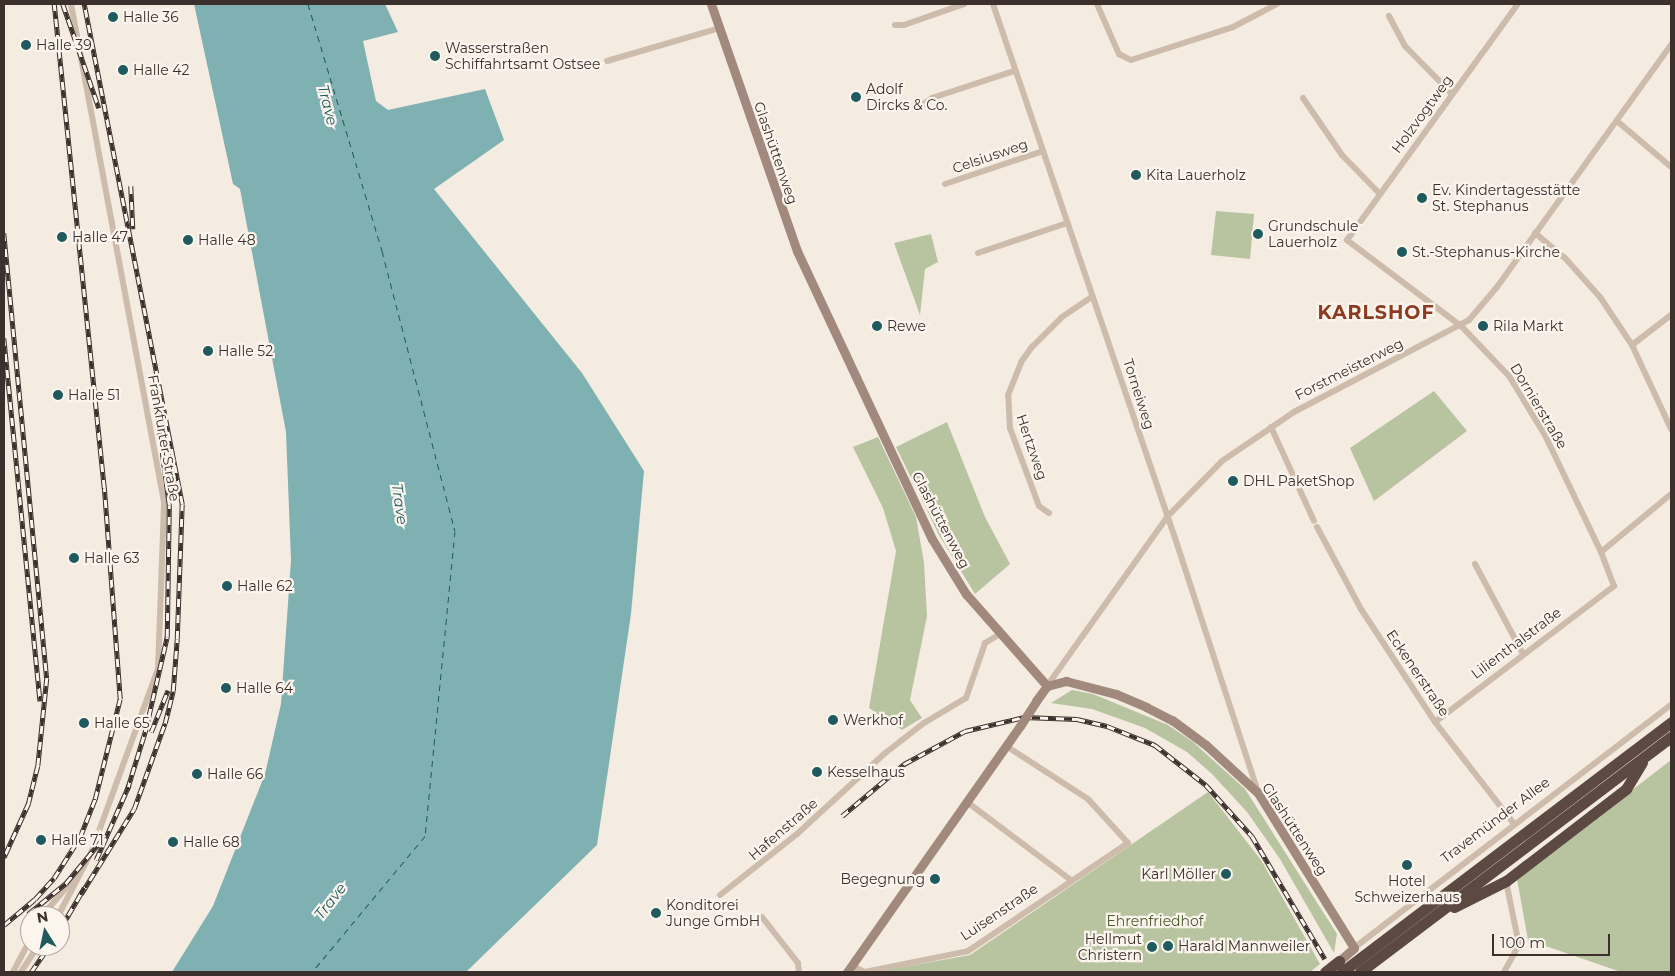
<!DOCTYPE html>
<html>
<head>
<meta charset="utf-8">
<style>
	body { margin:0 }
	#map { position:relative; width:1675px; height:976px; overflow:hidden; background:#f4ebe1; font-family:Montserrat,sans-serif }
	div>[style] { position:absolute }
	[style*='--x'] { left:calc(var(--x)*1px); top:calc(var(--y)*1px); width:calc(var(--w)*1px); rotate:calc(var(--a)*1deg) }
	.green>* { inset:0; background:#b8c4a0 }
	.water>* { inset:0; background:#7fb0b2 }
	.ferry>* { height:1px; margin-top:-0.5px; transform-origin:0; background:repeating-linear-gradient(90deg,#1f5a5e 0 6px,transparent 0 11px) }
	.street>* { height:6px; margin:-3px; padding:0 3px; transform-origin:3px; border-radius:3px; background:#cdbbac }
	.secondary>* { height:9px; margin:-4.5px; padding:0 4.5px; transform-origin:4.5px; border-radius:4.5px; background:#a18a7d }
	.highway>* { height:11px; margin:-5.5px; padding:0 5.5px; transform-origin:5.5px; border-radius:5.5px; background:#5c4a42 }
	.rail>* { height:4.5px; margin-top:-2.25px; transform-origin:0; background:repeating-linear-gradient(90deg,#fbf5ee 0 8px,#3b302b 0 16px); box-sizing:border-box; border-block:1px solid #3b302b }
	.secondary-bridge>* { height:9px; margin:-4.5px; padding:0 4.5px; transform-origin:4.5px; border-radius:4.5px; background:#a18a7d }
	.dots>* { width:14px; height:14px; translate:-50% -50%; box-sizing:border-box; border:2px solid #fbf5ee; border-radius:50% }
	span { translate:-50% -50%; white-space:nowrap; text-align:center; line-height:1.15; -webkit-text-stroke:4.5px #fbf5ee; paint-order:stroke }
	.poi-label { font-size:14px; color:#3b302b }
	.left { translate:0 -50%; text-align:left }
	.right { translate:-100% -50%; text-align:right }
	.street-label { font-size:14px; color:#3b302b }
	.park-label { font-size:14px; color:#4a5a2e }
	.water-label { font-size:15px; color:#1f5a5e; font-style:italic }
	.district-label { font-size:19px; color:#8c3b22; font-weight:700; letter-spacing:1px }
	.frame { position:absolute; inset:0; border:5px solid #3b302b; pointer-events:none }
	.north { position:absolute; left:20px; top:906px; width:50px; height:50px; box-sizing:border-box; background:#fbf5ee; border:1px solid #aea6a0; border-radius:50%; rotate:350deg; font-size:14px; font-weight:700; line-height:20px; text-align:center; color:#3b302b }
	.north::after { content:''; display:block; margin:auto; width:18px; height:22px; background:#1f5a5e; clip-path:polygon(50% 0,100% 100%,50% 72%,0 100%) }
	.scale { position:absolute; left:1492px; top:934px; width:118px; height:22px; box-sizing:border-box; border:2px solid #3b302b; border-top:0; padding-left:6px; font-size:15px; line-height:18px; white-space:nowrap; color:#3b302b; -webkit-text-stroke:4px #fbf5ee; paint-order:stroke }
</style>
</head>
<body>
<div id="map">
	<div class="green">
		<div style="clip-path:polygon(1216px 211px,1254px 214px,1250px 259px,1211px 255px)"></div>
		<div style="clip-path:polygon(931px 234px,938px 262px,925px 269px,920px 315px,894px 243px)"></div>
		<div style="clip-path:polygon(1434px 391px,1467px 431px,1374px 501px,1350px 448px)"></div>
		<div style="clip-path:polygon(947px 422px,985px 517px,1010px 564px,975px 594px,939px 535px,896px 447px)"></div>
		<div style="clip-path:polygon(878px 437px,916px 517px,924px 563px,927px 616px,910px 700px,922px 718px,902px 730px,869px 708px,896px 551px,883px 508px,853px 447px)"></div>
		<div style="clip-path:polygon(1072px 690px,1093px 694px,1168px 725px,1193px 742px,1245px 789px,1337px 934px,1334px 953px,1280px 859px,1247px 812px,1212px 774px,1187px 752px,1145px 728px,1092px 709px,1051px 703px)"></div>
		<div style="clip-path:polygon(1671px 760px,1671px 972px,1621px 972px,1528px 940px,1517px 879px)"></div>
		<div style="clip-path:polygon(1208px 792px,1261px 860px,1320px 964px,1310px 972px,876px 972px,970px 955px)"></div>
	</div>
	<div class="water">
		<div style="clip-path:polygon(194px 4px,385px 4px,398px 32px,363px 41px,376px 101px,388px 110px,485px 89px,504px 140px,434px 189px,582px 373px,644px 471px,631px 614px,597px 845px,466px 972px,172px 972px,213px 906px,265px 774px,281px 704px,291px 560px,286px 432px,240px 189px,233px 184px)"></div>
	</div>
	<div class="ferry">
		<div style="--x:308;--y:4;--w:258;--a:73.3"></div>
		<div style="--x:382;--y:251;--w:289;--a:75.4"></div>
		<div style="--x:455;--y:531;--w:306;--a:95.6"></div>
		<div style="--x:425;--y:836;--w:177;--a:129.7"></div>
	</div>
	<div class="street">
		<div style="--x:993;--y:4;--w:564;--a:71.18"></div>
		<div style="--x:1175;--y:538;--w:267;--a:71.9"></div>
		<div style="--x:1097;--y:4;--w:55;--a:66.3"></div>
		<div style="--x:1119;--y:54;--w:13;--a:27"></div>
		<div style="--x:1131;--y:60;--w:107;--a:-17.9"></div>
		<div style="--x:1233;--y:27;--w:50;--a:-27.6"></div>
		<div style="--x:1389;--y:16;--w:34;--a:62"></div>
		<div style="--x:1405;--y:46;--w:67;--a:45.6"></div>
		<div style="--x:895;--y:25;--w:9;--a:0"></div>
		<div style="--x:904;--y:25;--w:64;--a:-19.3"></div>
		<div style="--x:607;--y:61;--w:118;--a:-16.3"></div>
		<div style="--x:1303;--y:98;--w:69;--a:55.6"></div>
		<div style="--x:1342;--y:155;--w:53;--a:45.8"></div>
		<div style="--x:924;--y:104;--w:10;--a:-37"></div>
		<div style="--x:932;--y:98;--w:86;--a:-18.2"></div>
		<div style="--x:1617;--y:121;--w:71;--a:40.4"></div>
		<div style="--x:945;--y:184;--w:103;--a:-18.6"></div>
		<div style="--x:1535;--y:233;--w:39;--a:40"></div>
		<div style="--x:1565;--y:258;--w:52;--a:48.1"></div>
		<div style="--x:1600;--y:297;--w:58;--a:56.3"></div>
		<div style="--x:1632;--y:345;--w:93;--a:65.1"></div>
		<div style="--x:978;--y:253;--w:94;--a:-18.6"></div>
		<div style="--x:1632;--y:345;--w:49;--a:-37.6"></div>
		<div style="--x:1271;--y:427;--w:103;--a:65.4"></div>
		<div style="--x:1049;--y:513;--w:12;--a:-145"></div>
		<div style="--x:1039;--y:506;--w:83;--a:-110.4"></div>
		<div style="--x:1010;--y:428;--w:33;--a:-93"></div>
		<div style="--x:1008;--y:395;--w:35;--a:-68"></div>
		<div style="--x:1021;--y:362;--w:19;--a:-54"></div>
		<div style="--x:1032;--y:347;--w:42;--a:-45"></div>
		<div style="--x:1062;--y:317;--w:37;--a:-34"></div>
		<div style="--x:1317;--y:527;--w:93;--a:61.8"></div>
		<div style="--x:1361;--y:609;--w:135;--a:56.8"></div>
		<div style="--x:1435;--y:722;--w:129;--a:52.2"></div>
		<div style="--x:1601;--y:552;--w:91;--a:-39.6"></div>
		<div style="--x:1475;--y:564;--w:102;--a:61.9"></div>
		<div style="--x:1047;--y:686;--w:209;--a:-54.6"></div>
		<div style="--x:1168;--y:516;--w:77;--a:-45.5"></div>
		<div style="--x:1222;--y:461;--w:87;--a:-34.2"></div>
		<div style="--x:1294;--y:412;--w:198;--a:-27.7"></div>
		<div style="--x:1469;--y:320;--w:43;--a:-49.7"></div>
		<div style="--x:1497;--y:287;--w:298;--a:-54.3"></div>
		<div style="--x:1435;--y:722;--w:225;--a:-37.2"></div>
		<div style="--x:1614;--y:586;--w:36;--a:-111"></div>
		<div style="--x:1601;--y:552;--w:127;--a:-115.6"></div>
		<div style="--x:1546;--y:437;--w:71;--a:-121.2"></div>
		<div style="--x:1509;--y:376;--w:69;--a:-133.8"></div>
		<div style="--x:1461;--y:326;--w:143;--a:-143"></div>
		<div style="--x:1347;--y:240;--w:291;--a:-54.1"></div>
		<div style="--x:967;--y:802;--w:130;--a:36.9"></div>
		<div style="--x:720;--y:895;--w:98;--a:-38.4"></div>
		<div style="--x:797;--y:834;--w:118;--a:-42.6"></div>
		<div style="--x:884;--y:754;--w:51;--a:-37.8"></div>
		<div style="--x:924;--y:723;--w:49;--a:-30.8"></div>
		<div style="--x:966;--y:698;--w:58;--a:-70.9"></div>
		<div style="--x:985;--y:643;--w:17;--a:-31"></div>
		<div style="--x:42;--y:916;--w:52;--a:-49.6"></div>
		<div style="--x:58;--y:916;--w:71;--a:-62.4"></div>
		<div style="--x:91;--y:853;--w:196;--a:-70"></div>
		<div style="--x:158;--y:669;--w:167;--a:-87.9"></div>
		<div style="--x:164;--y:502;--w:507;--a:-100.58"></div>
		<div style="--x:762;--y:917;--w:58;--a:52"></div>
		<div style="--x:798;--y:963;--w:9;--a:84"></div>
		<div style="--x:1354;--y:948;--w:399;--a:-37.5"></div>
		<div style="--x:852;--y:966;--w:14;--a:25"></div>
		<div style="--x:865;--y:972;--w:105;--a:-11.5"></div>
		<div style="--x:968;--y:951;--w:193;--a:-34"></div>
		<div style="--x:1128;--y:843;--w:59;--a:-132.3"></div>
		<div style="--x:1088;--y:799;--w:98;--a:-147.1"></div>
		<div style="--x:13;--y:972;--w:36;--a:-62"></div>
		<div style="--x:21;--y:972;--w:31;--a:-57"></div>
		<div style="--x:1504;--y:972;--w:31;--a:-61"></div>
		<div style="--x:1519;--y:945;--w:65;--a:-101.5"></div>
	</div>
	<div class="secondary">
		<div style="--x:711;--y:4;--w:262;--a:70.8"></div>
		<div style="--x:797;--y:251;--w:318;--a:64.9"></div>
		<div style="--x:932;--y:539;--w:65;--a:58.3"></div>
		<div style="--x:966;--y:594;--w:123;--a:48.6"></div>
		<div style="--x:1047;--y:686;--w:20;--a:-15"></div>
		<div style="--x:1066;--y:681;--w:52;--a:14.6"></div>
		<div style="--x:1116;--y:694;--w:33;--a:23"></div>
		<div style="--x:1146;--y:707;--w:29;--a:27"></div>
		<div style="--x:1172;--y:720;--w:42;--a:36.3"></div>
		<div style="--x:1206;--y:745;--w:71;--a:42.7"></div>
		<div style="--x:1258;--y:793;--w:182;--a:58.2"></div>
		<div style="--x:1354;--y:948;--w:20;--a:139"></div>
		<div style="--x:1036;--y:701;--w:19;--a:-54"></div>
		<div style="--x:847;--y:972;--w:301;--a:-54.9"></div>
	</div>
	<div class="highway">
		<div style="--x:1454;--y:907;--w:58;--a:-26.6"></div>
		<div style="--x:1506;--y:881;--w:108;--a:-37.5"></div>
		<div style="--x:1592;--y:815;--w:43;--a:-37.4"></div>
		<div style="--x:1626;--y:789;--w:31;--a:-59"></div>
		<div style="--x:1325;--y:972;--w:18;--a:-38"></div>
		<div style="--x:1342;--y:972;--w:413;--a:-37.2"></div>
		<div style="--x:1360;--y:972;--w:390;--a:-37.1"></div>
	</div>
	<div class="rail">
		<div style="--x:63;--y:4;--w:110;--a:70.9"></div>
		<div style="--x:131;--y:186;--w:43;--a:87.3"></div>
		<div style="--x:4;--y:233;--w:447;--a:84.5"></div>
		<div style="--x:47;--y:678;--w:88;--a:95.8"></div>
		<div style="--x:38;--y:766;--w:38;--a:104"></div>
		<div style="--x:29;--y:803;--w:60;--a:114.4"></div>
		<div style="--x:4;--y:338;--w:365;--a:84.3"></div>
		<div style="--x:151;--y:732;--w:45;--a:-68"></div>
		<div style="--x:127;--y:790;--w:61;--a:-72.8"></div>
		<div style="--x:145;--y:732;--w:98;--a:-77"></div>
		<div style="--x:167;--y:637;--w:132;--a:-89.1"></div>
		<div style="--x:169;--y:505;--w:92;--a:-97.5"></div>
		<div style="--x:842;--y:816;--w:81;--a:-40"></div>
		<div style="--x:904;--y:764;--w:69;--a:-28.4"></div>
		<div style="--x:965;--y:731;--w:61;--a:-13.3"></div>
		<div style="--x:1024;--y:717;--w:53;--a:2.2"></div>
		<div style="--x:1077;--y:719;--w:31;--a:13"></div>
		<div style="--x:1107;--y:726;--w:52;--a:21.6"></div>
		<div style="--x:1155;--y:745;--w:65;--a:38.1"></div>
		<div style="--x:1206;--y:785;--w:69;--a:48"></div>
		<div style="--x:1252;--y:836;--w:143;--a:59.3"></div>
		<div style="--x:96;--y:860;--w:82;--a:-66.3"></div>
		<div style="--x:81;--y:894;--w:100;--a:-58.1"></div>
		<div style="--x:134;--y:809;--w:91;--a:-70.2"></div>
		<div style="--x:165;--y:723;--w:33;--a:-76"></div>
		<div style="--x:173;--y:691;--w:52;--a:-85.6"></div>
		<div style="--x:177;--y:639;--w:135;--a:-87.9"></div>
		<div style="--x:182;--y:504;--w:510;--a:-101.09"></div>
		<div style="--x:28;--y:914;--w:49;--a:-39.2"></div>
		<div style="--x:66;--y:883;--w:53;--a:-50.3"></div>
		<div style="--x:4;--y:925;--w:40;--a:-40"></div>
		<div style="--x:35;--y:899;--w:28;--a:-48"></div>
		<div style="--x:54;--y:878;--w:49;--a:-57.6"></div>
		<div style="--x:80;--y:837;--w:41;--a:-68.5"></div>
		<div style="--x:95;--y:799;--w:103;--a:-76"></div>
		<div style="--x:120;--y:699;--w:212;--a:-94.3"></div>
		<div style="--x:104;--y:488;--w:487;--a:-95.9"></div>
		<div style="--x:60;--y:929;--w:48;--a:-59.7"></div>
		<div style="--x:31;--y:972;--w:32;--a:-55"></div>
	</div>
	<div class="secondary-bridge">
		<div style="--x:1020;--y:726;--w:30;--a:-57"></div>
	</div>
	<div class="dots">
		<div style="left:113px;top:17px;background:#1f5a5e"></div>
		<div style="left:26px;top:45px;background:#1f5a5e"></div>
		<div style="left:435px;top:56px;background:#1f5a5e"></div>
		<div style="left:123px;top:70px;background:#1f5a5e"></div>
		<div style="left:856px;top:97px;background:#1f5a5e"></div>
		<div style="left:1136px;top:175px;background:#1f5a5e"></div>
		<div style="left:1422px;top:198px;background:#1f5a5e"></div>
		<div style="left:1258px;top:234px;background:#1f5a5e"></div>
		<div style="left:62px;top:237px;background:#1f5a5e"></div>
		<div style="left:188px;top:240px;background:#1f5a5e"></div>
		<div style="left:1402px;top:252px;background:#1f5a5e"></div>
		<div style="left:877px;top:326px;background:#1f5a5e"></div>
		<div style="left:1483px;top:326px;background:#1f5a5e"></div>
		<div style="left:208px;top:351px;background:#1f5a5e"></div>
		<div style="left:58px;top:395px;background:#1f5a5e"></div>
		<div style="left:1233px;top:481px;background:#1f5a5e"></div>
		<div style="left:74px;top:558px;background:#1f5a5e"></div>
		<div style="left:227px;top:586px;background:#1f5a5e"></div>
		<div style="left:226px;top:688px;background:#1f5a5e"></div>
		<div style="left:833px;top:720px;background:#1f5a5e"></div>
		<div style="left:84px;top:723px;background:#1f5a5e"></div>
		<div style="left:817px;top:772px;background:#1f5a5e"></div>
		<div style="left:197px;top:774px;background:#1f5a5e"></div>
		<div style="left:41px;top:840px;background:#1f5a5e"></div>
		<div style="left:173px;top:842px;background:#1f5a5e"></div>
		<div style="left:1407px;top:865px;background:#1f5a5e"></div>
		<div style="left:1226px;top:874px;background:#1f5a5e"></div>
		<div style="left:935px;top:879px;background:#1f5a5e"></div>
		<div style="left:656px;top:913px;background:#1f5a5e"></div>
		<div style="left:1168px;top:946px;background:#1f5a5e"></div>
		<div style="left:1152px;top:947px;background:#1f5a5e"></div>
	</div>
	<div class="poi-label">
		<span class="left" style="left:123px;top:17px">Halle 36</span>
		<span class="left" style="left:36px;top:45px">Halle 39</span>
		<span class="left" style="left:445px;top:56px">Wasserstraßen<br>Schiffahrtsamt Ostsee</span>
		<span class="left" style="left:133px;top:70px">Halle 42</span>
		<span class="left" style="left:866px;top:97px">Adolf<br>Dircks &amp; Co.</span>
		<span class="left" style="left:1146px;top:175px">Kita Lauerholz</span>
		<span class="left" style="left:1432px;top:198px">Ev. Kindertagesstätte<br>St. Stephanus</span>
		<span class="left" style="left:1268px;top:234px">Grundschule<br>Lauerholz</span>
		<span class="left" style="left:72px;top:237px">Halle 47</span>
		<span class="left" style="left:198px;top:240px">Halle 48</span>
		<span class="left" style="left:1412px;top:252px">St.-Stephanus-Kirche</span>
		<span class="left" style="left:887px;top:326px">Rewe</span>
		<span class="left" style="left:1493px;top:326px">Rila Markt</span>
		<span class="left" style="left:218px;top:351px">Halle 52</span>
		<span class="left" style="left:68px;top:395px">Halle 51</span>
		<span class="left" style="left:1243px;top:481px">DHL PaketShop</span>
		<span class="left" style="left:84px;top:558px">Halle 63</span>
		<span class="left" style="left:237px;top:586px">Halle 62</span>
		<span class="left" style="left:236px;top:688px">Halle 64</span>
		<span class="left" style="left:843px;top:720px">Werkhof</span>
		<span class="left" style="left:94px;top:723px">Halle 65</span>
		<span class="left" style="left:827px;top:772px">Kesselhaus</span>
		<span class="left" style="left:207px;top:774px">Halle 66</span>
		<span class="left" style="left:51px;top:840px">Halle 71</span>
		<span class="left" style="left:183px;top:842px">Halle 68</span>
		<span class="right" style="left:1216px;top:874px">Karl Möller</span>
		<span class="right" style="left:925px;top:879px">Begegnung</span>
		<span style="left:1407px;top:889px">Hotel<br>Schweizerhaus</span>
		<span class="left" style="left:666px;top:913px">Konditorei<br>Junge GmbH</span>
		<span class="right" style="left:1142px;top:947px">Hellmut<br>Christern</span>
		<span class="left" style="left:1178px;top:946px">Harald Mannweiler</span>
	</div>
	<div class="street-label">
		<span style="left:1422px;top:114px;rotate:-54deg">Holzvogtweg</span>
		<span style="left:776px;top:153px;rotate:71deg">Glashüttenweg</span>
		<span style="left:990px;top:156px;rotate:-19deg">Celsiusweg</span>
		<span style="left:1349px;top:369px;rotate:-27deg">Forstmeisterweg</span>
		<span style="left:1139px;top:394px;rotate:72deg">Torneiweg</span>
		<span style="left:1539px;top:406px;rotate:59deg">Dornierstraße</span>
		<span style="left:164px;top:438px;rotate:80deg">Frankfurter Straße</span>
		<span style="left:1032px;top:447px;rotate:71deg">Hertzweg</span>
		<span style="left:941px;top:520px;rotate:62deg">Glashüttenweg</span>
		<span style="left:1516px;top:643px;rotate:-37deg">Lilienthalstraße</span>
		<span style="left:1418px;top:673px;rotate:56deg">Eckenerstraße</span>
		<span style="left:1495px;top:820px;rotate:-37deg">Travemünder Allee</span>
		<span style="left:783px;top:829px;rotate:-41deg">Hafenstraße</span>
		<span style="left:1295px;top:829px;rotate:57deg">Glashüttenweg</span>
		<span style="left:999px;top:912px;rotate:-34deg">Luisenstraße</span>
	</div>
	<div class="park-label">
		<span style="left:1155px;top:921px">Ehrenfriedhof</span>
	</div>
	<div class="water-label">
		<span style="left:328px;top:105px;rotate:76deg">Trave</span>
		<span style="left:400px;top:504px;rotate:82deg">Trave</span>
		<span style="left:330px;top:901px;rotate:-52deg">Trave</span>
	</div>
	<div class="district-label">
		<span style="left:1376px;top:313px">KARLSHOF</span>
	</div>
	<div class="frame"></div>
	<div class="north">N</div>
	<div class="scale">100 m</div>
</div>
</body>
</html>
